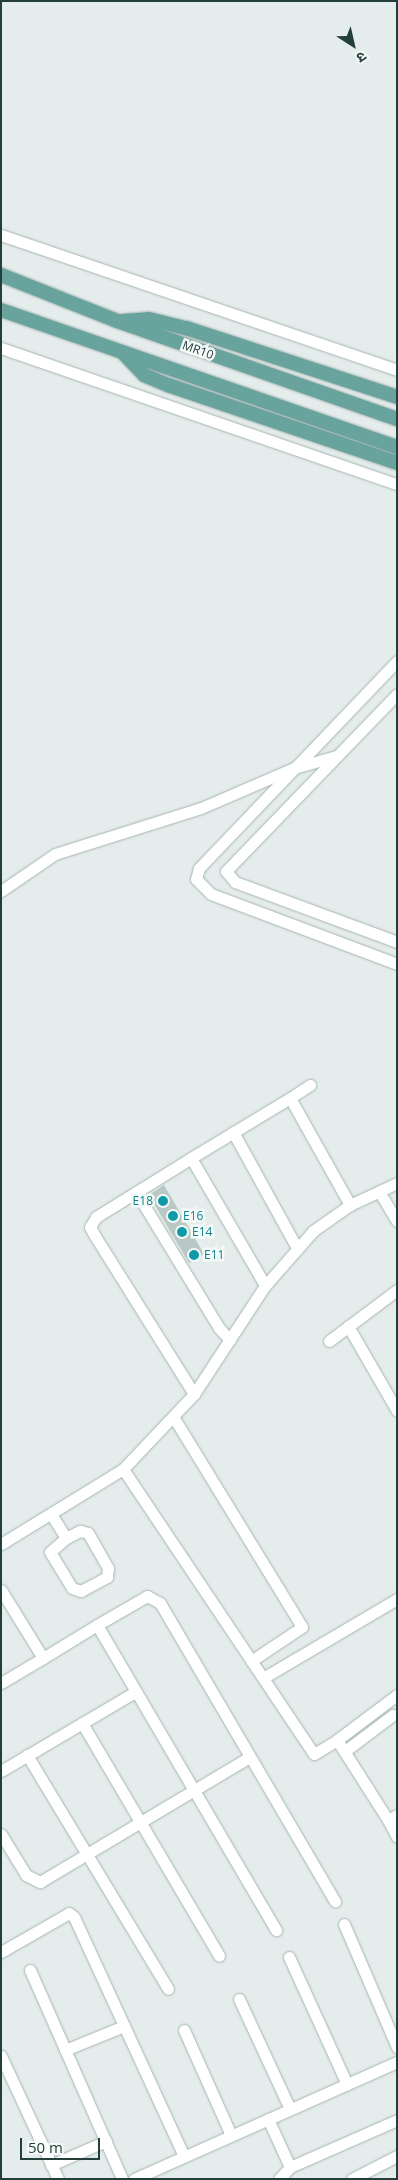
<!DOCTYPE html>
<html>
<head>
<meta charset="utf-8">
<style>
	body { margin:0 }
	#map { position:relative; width:398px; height:2180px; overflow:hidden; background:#e4edeb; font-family:"Open Sans","Noto Sans Devanagari",sans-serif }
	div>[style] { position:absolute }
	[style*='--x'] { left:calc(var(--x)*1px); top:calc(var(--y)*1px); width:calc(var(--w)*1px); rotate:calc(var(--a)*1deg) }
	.building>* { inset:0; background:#b9c8c4 }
	.roads { filter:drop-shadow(0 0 1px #a6b5b3) drop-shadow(0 0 1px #a6b5b3) }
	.minor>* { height:11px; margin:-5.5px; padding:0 5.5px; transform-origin:5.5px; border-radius:5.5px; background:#fff }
	.major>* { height:14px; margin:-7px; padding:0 7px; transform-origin:7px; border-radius:7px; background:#68a39e }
	.dots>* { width:14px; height:14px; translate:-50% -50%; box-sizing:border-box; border:2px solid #f5faf8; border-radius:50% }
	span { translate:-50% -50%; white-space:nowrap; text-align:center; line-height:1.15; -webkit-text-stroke:5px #f5faf8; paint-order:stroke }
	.street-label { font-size:12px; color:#233f3c }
	.culture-label { font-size:12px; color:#0d838f }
	.right { translate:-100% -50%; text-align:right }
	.left { translate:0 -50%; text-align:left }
	.frame { position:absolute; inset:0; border:2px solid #233f3c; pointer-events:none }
	.north { position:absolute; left:328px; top:20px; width:50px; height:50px; -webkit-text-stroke:4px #f5faf8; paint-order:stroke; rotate:145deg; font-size:14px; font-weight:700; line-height:20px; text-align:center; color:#233f3c }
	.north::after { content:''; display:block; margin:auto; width:18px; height:22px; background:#233f3c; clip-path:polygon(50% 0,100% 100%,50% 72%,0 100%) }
	.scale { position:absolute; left:20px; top:2138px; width:80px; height:22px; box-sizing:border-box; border:2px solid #233f3c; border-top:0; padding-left:6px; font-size:15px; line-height:18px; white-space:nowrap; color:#233f3c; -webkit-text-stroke:4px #f5faf8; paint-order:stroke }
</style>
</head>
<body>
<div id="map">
	<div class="building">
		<div style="clip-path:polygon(164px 1185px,204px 1254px,189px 1263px,149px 1195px)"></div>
	</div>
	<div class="roads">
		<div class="minor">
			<div style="--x:1;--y:235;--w:418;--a:18.8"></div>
			<div style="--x:1;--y:348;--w:419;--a:19"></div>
			<div style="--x:397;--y:661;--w:286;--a:133.7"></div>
			<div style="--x:199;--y:868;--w:11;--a:105"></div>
			<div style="--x:196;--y:879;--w:21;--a:45"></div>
			<div style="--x:211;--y:894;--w:199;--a:20.6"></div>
			<div style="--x:397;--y:694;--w:246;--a:134"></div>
			<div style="--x:226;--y:871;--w:14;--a:51"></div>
			<div style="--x:235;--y:882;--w:173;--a:20.3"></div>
			<div style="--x:1;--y:891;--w:65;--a:-34.4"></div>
			<div style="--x:55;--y:854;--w:153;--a:-17.5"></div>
			<div style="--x:201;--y:808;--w:101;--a:-23.3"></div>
			<div style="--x:294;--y:768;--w:44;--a:-15.9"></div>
			<div style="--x:290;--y:1098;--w:24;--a:-33"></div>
			<div style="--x:233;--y:1132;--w:132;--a:61.1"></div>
			<div style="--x:191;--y:1158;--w:116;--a:-31.2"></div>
			<div style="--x:290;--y:1098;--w:123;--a:60.7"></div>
			<div style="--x:136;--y:1192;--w:159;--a:58.6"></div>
			<div style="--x:219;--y:1328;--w:16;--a:47"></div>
			<div style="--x:380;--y:1193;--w:33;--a:59"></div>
			<div style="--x:348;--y:1326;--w:98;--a:60"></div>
			<div style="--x:329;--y:1341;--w:85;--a:-36.9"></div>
			<div style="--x:194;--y:1394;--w:186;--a:-122.1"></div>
			<div style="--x:95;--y:1236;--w:10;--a:-119"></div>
			<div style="--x:90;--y:1227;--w:12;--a:-59"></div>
			<div style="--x:96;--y:1217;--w:112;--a:-31.8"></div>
			<div style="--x:191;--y:1158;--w:147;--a:59.8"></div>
			<div style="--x:174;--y:1418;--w:245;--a:58.5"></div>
			<div style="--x:302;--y:1627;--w:61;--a:146.3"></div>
			<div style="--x:123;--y:1469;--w:343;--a:56.2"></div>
			<div style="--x:314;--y:1754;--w:27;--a:-31"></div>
			<div style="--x:337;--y:1740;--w:95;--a:57.5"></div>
			<div style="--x:388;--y:1820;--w:10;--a:-29"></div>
			<div style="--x:51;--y:1514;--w:28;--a:58"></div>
			<div style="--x:66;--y:1538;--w:16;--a:-27"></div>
			<div style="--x:80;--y:1531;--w:8;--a:14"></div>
			<div style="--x:88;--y:1533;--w:40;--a:60.3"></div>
			<div style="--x:108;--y:1568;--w:9;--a:96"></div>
			<div style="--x:107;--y:1577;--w:30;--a:152"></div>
			<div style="--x:81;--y:1591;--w:9;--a:-162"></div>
			<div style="--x:72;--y:1588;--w:42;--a:-121.4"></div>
			<div style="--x:50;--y:1552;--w:21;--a:-41"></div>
			<div style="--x:1;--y:1544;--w:143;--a:-31.6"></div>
			<div style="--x:123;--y:1469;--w:103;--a:-46.6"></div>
			<div style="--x:194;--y:1394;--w:128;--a:-56.8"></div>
			<div style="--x:264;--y:1287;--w:74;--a:-48.8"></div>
			<div style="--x:313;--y:1231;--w:45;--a:-35.1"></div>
			<div style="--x:350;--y:1205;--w:52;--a:-25.1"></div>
			<div style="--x:1;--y:1590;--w:80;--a:58.3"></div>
			<div style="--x:43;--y:1658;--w:63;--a:-31.4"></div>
			<div style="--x:97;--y:1625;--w:354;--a:59.6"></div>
			<div style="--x:97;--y:1625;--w:58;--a:-30.1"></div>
			<div style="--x:147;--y:1596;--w:15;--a:28"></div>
			<div style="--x:160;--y:1603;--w:346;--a:59.6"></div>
			<div style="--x:263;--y:1678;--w:156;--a:-30.5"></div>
			<div style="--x:1;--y:1683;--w:49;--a:-30.8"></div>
			<div style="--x:82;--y:1723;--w:270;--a:59.5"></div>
			<div style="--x:337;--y:1740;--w:75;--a:-36.9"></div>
			<div style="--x:345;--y:1751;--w:60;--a:-36.9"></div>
			<div style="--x:27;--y:1755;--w:273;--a:58.9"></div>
			<div style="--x:1;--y:1771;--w:156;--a:-30.5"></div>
			<div style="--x:388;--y:1820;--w:19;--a:62"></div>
			<div style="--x:1;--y:1834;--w:48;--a:58.6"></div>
			<div style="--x:26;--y:1875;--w:16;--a:27"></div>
			<div style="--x:40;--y:1882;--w:242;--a:-30.8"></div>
			<div style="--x:344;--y:1924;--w:134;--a:66.7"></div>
			<div style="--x:1;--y:1952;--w:78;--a:-29.8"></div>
			<div style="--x:69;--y:1913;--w:6;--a:39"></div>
			<div style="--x:74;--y:1917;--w:263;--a:65.3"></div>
			<div style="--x:289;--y:1957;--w:140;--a:65.5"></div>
			<div style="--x:30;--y:1970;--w:228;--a:66.2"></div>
			<div style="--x:239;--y:1999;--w:121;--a:65.1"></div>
			<div style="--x:184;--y:2030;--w:115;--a:65.9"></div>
			<div style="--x:65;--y:2050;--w:64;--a:-22.1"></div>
			<div style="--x:1;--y:2056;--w:136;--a:65.1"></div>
			<div style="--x:268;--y:2119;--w:53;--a:65.4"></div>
			<div style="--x:51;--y:2165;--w:60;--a:-23.6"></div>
			<div style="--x:134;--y:2179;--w:288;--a:-24"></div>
			<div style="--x:279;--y:2179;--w:16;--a:-47"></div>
			<div style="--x:290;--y:2167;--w:117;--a:-23.7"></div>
			<div style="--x:352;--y:2179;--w:51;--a:-27.1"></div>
		</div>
		<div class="major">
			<div style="--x:1;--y:275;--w:125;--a:21.6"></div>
			<div style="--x:117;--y:321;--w:297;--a:19.3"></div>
			<div style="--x:1;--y:310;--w:419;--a:19.1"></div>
			<div style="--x:123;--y:321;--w:26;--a:-4"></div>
			<div style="--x:149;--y:319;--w:38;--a:14"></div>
			<div style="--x:186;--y:328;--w:222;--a:18.1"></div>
			<div style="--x:124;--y:354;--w:29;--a:46"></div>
			<div style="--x:144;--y:375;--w:26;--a:23"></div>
			<div style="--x:168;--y:385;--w:242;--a:18.8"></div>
		</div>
	</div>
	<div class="dots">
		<div style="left:163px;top:1201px;background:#0f9aa8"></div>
		<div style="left:173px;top:1216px;background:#0f9aa8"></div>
		<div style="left:182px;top:1232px;background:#0f9aa8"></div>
		<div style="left:194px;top:1255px;background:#0f9aa8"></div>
	</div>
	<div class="street-label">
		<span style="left:198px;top:350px;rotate:20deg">MR10</span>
	</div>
	<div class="culture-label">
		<span class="right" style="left:153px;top:1201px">E18</span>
		<span class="left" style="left:183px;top:1216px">E16</span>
		<span class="left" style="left:192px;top:1232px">E14</span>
		<span class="left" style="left:204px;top:1255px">E11</span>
	</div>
	<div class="frame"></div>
	<div class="north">उ</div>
	<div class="scale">50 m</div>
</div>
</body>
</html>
